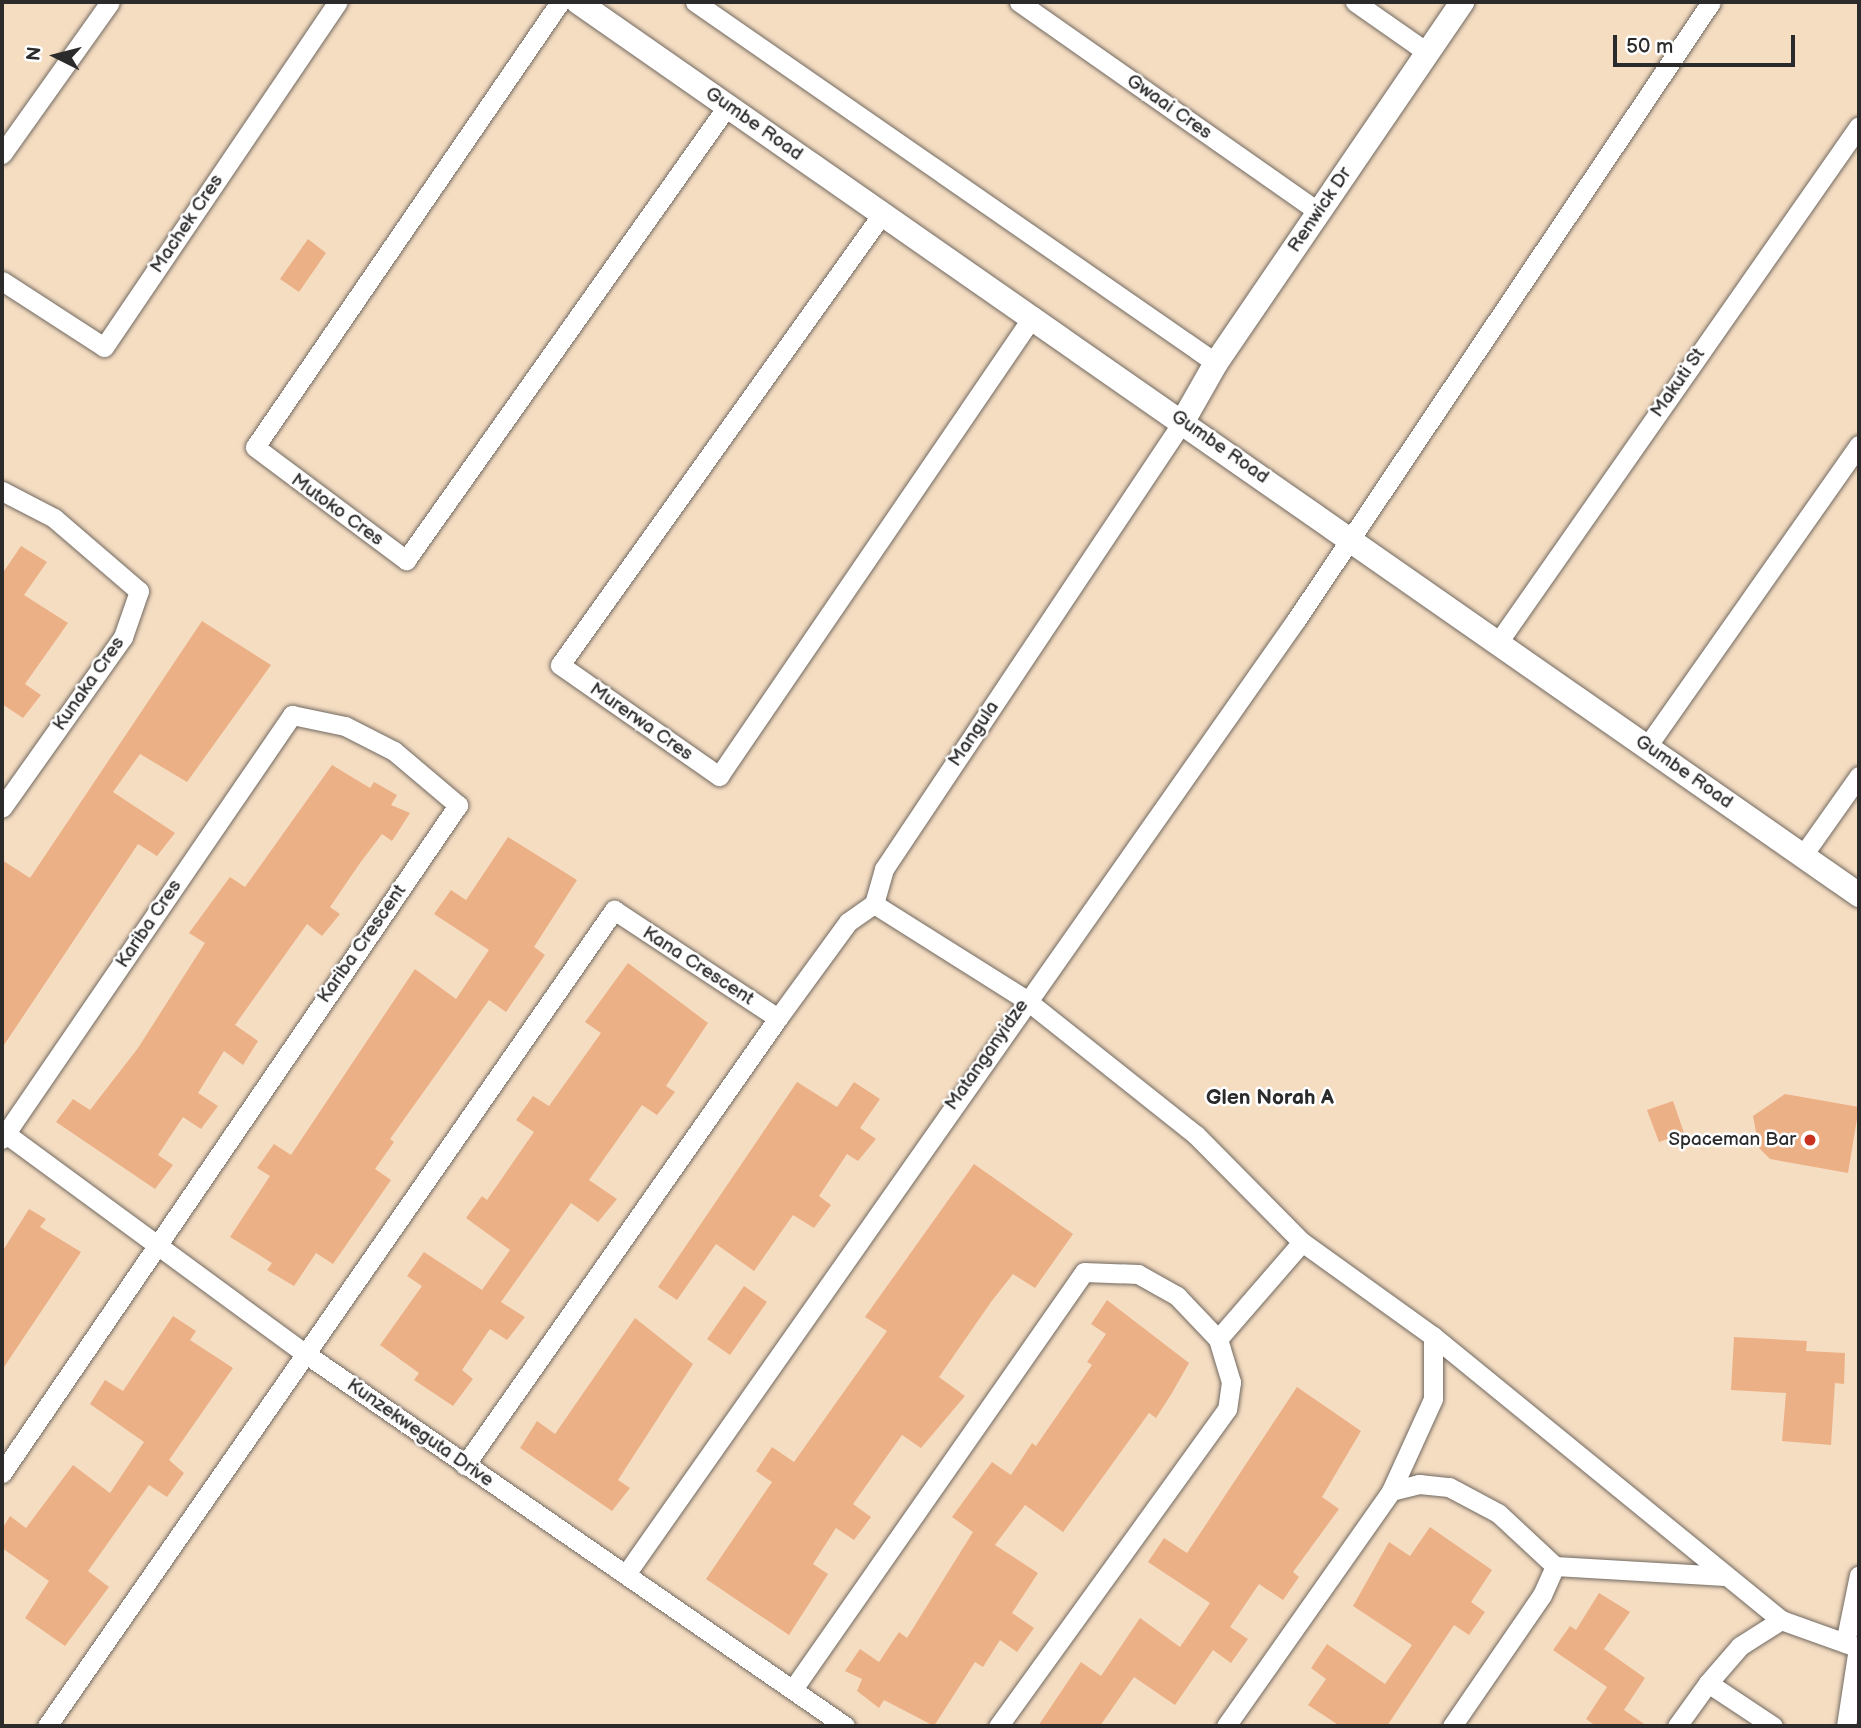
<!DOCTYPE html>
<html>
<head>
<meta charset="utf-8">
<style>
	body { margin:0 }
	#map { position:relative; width:1861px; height:1728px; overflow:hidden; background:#f5ddc2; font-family:"Balsamiq Sans",sans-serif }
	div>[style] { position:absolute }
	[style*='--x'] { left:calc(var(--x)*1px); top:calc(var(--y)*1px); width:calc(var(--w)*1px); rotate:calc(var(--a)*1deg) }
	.building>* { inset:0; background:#ecb087 }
	.roads { filter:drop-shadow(0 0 2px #726960) drop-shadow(0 0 2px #726960) }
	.minor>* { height:19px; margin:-9.5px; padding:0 9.5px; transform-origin:9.5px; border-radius:9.5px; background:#fff }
	.tertiary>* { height:24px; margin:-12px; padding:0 12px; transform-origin:12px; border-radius:12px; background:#fff }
	.dots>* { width:19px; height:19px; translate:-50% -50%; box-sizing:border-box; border:4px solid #fff; border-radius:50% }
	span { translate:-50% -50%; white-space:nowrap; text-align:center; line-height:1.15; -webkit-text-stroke:5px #fff; paint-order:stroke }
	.street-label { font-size:19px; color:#2b2b2b }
	.poi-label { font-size:19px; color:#2b2b2b }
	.right { translate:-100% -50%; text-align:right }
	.neighbourhood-label { font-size:21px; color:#2b2b2b; font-weight:700 }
	.frame { position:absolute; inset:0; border:4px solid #2b2b2b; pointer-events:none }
	.north { position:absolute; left:21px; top:21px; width:70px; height:70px; -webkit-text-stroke:5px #fff; paint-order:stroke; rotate:276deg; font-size:19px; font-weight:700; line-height:28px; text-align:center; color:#2b2b2b }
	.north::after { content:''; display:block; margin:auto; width:24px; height:32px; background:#2b2b2b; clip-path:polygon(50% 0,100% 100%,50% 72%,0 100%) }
	.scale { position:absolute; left:1613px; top:35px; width:182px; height:32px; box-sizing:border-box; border:4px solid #2b2b2b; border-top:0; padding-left:9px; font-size:21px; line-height:24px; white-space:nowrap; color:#2b2b2b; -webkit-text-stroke:5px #fff; paint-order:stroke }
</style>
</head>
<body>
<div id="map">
	<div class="building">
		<div style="clip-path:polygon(308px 239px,326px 253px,299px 292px,280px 279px)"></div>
		<div style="clip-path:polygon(21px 546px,47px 562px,24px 595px,68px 623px,25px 684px,41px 695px,23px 718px,2px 704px,2px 574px)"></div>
		<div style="clip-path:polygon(202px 621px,271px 665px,187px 782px,140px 754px,113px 792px,175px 833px,157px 856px,138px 844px,2px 1048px,2px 860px,30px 878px)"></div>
		<div style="clip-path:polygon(332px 765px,370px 788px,374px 782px,397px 795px,391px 805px,410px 813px,392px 841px,382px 834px,360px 863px,330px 907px,340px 914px,322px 936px,307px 924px,235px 1025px,258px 1041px,243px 1065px,224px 1051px,198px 1093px,218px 1106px,201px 1129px,183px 1117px,158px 1155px,173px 1165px,155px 1189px,56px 1122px,73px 1099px,90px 1110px,138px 1048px,205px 943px,189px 933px,230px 877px,245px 887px)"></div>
		<div style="clip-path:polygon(508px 837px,577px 880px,534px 947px,545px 955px,506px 1012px,489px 1000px,390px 1139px,394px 1142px,375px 1169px,391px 1180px,333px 1264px,316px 1253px,294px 1286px,267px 1270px,272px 1263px,230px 1237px,270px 1176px,257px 1168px,274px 1144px,291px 1155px,415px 969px,456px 999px,489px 950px,434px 914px,451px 890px,466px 900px)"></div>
		<div style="clip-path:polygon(628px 963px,708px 1023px,666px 1086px,675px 1092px,657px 1115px,642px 1105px,589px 1180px,617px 1199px,598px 1222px,571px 1203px,501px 1302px,525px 1317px,507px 1340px,490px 1329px,462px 1370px,473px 1379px,453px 1406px,414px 1380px,419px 1373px,380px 1345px,422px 1286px,407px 1276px,424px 1252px,482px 1290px,510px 1250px,466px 1218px,482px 1196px,487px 1200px,534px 1132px,516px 1120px,533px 1096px,549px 1106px,601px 1033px,585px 1022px)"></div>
		<div style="clip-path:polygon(797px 1082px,837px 1107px,854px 1082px,880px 1099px,860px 1128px,876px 1139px,858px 1161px,847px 1154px,819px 1196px,831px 1205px,814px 1228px,793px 1215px,754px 1271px,716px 1244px,677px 1300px,658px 1287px)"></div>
		<div style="clip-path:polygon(1785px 1094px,1859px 1107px,1848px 1173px,1770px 1159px,1759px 1148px,1753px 1116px)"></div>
		<div style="clip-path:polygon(1673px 1101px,1684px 1133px,1659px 1142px,1647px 1110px)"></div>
		<div style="clip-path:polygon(974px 1164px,1073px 1234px,1035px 1288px,1013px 1274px,991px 1302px,939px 1377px,965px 1396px,921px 1448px,902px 1435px,853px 1504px,871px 1517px,854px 1540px,836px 1528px,813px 1564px,828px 1574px,789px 1635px,706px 1579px,772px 1482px,756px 1471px,772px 1447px,794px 1462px,887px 1331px,865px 1317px)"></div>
		<div style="clip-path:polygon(29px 1209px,46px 1219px,40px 1227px,81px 1252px,2px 1370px,2px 1252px)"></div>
		<div style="clip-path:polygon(744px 1286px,767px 1302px,730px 1355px,707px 1339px)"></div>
		<div style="clip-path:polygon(1107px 1300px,1189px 1363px,1172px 1393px,1156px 1418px,1149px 1413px,1063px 1532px,1025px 1505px,995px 1545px,1038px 1573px,1012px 1613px,1034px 1628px,1017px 1652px,1000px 1640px,983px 1667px,975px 1662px,934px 1726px,884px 1700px,879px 1708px,857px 1691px,862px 1679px,845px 1671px,860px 1649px,879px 1662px,899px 1632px,907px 1638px,973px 1532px,952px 1517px,992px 1462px,1011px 1475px,1032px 1443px,1036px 1446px,1092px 1365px,1087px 1362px,1106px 1334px,1091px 1324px)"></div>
		<div style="clip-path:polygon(173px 1316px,196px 1331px,190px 1340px,233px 1368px,169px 1460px,184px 1473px,167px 1497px,149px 1485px,88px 1571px,109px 1587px,65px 1646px,25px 1618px,49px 1581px,2px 1548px,2px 1529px,10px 1516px,26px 1528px,73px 1465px,110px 1493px,144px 1442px,90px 1404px,105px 1380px,123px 1391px)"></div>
		<div style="clip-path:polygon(635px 1318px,693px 1364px,618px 1480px,630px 1488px,612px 1511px,520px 1448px,537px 1421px,555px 1434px)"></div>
		<div style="clip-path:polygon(1734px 1337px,1807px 1341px,1806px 1351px,1845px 1353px,1844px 1384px,1835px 1383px,1831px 1445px,1782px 1441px,1786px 1393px,1731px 1390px)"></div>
		<div style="clip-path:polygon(1297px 1387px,1361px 1431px,1322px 1497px,1339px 1509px,1293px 1572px,1299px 1577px,1283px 1600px,1259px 1584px,1230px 1627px,1248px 1639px,1231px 1663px,1213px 1650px,1175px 1705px,1134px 1677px,1100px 1726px,1038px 1726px,1081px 1662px,1101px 1676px,1140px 1618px,1180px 1647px,1210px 1603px,1148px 1562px,1164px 1538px,1187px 1553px)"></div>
		<div style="clip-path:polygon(1430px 1527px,1492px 1570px,1471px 1602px,1485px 1612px,1469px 1635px,1454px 1625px,1387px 1726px,1340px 1726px,1308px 1705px,1326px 1679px,1311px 1668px,1327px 1644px,1385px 1684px,1412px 1645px,1353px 1606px,1389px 1542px,1410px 1556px)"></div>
		<div style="clip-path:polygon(1599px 1593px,1630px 1612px,1604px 1649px,1645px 1678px,1624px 1710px,1647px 1726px,1596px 1726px,1586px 1719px,1607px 1687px,1553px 1650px,1570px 1626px,1576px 1630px)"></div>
	</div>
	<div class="roads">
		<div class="minor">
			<div style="--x:560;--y:2;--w:539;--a:124.43"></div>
			<div style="--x:255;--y:447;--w:189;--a:36.8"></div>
			<div style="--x:406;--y:560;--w:557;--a:-54.71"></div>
			<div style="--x:695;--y:2;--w:634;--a:34.72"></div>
			<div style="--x:1019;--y:2;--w:366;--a:35"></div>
			<div style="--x:1355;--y:2;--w:89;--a:34.9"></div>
			<div style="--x:2;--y:154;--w:186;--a:-54.6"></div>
			<div style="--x:882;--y:214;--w:554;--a:125.53"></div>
			<div style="--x:560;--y:665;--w:194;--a:34.9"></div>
			<div style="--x:719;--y:776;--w:557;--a:-55.68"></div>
			<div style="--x:2;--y:281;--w:121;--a:32.9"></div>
			<div style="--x:104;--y:347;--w:417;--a:-55.9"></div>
			<div style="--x:1183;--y:421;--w:539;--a:123.72"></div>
			<div style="--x:884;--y:869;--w:36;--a:106"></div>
			<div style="--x:874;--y:904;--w:178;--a:32.2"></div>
			<div style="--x:1025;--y:999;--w:218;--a:38.5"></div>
			<div style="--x:1196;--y:1135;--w:151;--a:45.3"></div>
			<div style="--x:1302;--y:1242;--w:161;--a:35.7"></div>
			<div style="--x:1433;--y:1336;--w:449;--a:39.2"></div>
			<div style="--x:1781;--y:1620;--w:83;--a:19.7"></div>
			<div style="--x:2;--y:491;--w:59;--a:27.4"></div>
			<div style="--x:54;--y:518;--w:112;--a:40.7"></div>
			<div style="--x:139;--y:591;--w:49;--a:109.2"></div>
			<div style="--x:123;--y:637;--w:209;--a:125.3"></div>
			<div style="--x:1499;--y:641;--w:628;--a:-55.05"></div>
			<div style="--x:1648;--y:745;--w:367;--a:-54.9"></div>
			<div style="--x:1803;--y:855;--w:97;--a:-54.7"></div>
			<div style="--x:778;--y:1018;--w:119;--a:-53.9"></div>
			<div style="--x:848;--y:922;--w:32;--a:-35"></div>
			<div style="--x:2;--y:1131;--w:377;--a:36.3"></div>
			<div style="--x:306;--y:1354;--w:655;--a:34.61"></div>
			<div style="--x:2;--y:1139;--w:514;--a:-55.63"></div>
			<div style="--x:292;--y:715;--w:54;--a:11.7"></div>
			<div style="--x:345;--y:726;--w:55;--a:27"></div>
			<div style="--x:394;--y:751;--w:84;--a:40.2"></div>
			<div style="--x:458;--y:805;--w:809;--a:124.32"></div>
			<div style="--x:1218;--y:1339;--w:128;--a:-49.1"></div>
			<div style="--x:1391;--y:1491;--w:101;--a:-65.5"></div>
			<div style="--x:1433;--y:1399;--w:63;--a:-90"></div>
			<div style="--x:1555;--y:1566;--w:170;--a:3.4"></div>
			<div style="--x:626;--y:1574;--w:1166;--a:-54.92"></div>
			<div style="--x:1296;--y:620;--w:744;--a:-56.12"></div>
			<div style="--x:1845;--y:1643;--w:69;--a:-78.4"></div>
			<div style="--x:1708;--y:1683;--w:49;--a:-49.1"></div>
			<div style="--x:1740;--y:1646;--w:49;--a:-32.4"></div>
			<div style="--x:793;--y:1689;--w:508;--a:-55.09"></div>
			<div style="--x:1084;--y:1272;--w:54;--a:2.1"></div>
			<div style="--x:1138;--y:1274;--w:45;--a:29.4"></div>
			<div style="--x:1177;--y:1296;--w:59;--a:46.4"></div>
			<div style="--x:1218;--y:1339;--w:45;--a:73.2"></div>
			<div style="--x:1231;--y:1382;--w:27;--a:98"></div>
			<div style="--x:1227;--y:1409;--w:391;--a:125.8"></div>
			<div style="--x:47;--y:1726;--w:994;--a:-55.21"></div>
			<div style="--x:614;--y:910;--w:196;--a:33.4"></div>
			<div style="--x:778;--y:1018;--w:546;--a:125"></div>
			<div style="--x:1226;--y:1726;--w:287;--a:-54.9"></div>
			<div style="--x:1391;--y:1491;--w:29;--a:-14"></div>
			<div style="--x:1419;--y:1484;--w:30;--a:6"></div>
			<div style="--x:1449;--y:1487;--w:55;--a:28"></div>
			<div style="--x:1498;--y:1513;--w:78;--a:42.9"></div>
			<div style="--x:1555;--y:1566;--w:32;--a:114"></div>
			<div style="--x:1542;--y:1595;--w:159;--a:124.5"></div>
			<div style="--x:1677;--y:1726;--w:53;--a:-54.2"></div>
			<div style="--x:1708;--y:1683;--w:78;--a:33.5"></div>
			<div style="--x:1846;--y:1726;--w:79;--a:-81.3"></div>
		</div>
		<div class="tertiary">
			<div style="--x:578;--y:2;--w:1562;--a:34.88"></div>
			<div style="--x:1183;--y:421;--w:67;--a:-60.4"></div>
			<div style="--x:1216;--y:363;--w:437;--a:-55.7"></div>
		</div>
	</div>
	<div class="dots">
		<div style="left:1810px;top:1140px;background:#c8321e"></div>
	</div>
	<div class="street-label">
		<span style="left:1169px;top:107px;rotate:35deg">Gwaai Cres</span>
		<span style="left:754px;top:124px;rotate:35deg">Gumbe Road</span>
		<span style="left:1320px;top:210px;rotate:-56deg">Renwick Dr</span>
		<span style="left:187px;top:224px;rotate:-56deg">Machek Cres</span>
		<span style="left:1678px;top:383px;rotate:-55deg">Makuti St</span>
		<span style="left:1220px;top:447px;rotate:35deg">Gumbe Road</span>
		<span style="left:337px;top:510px;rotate:36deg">Mutoko Cres</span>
		<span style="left:89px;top:684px;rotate:-55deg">Kunaka Cres</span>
		<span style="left:641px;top:722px;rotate:35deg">Murerwa Cres</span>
		<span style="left:974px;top:734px;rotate:-56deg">Mangula</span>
		<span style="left:1684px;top:772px;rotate:35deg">Gumbe Road</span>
		<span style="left:149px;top:924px;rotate:-56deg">Kariba Cres</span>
		<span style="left:362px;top:944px;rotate:-55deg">Kariba Crescent</span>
		<span style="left:698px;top:966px;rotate:33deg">Kana Crescent</span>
		<span style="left:987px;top:1055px;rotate:-55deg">Matanganyidze</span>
		<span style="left:420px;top:1433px;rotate:35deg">Kunzekweguta Drive</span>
	</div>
	<div class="poi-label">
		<span class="right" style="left:1796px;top:1140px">Spaceman Bar</span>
	</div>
	<div class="neighbourhood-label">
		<span style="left:1270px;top:1098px">Glen Norah A</span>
	</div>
	<div class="frame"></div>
	<div class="north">N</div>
	<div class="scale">50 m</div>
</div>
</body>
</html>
